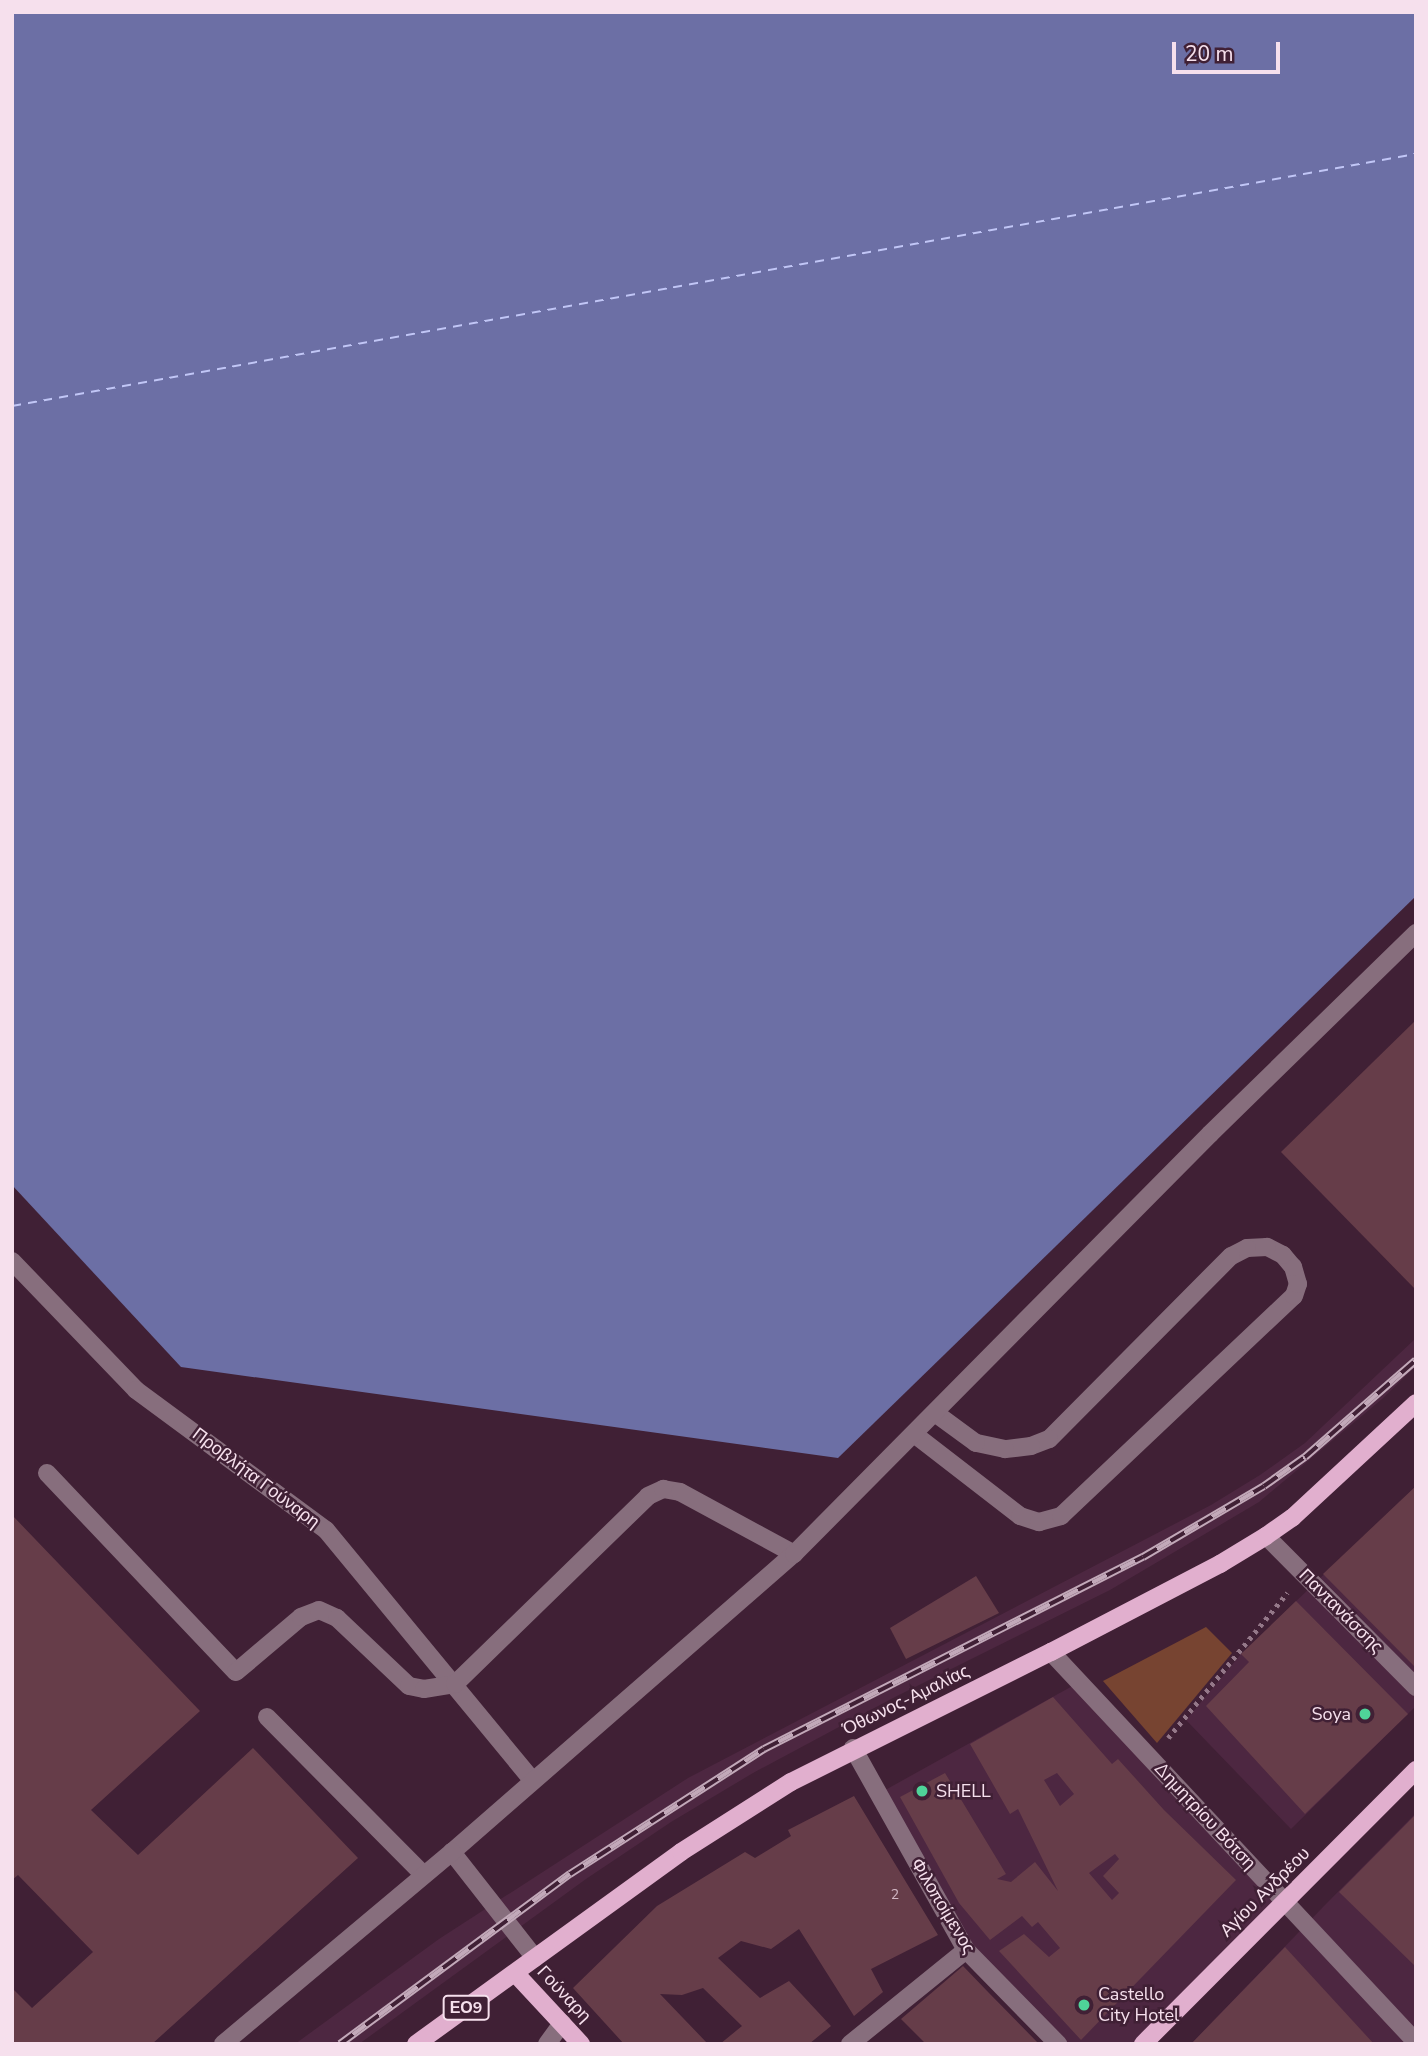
<!DOCTYPE html>
<html>
<head>
<meta charset="utf-8">
<style>
	body { margin:0 }
	#map { position:relative; width:1428px; height:2056px; overflow:hidden; background:#402035; font-family:"Nunito Sans",sans-serif }
	div>[style] { position:absolute }
	[style*='--x'] { left:calc(var(--x)*1px); top:calc(var(--y)*1px); width:calc(var(--w)*1px); rotate:calc(var(--a)*1deg) }
	.built>* { inset:0; background:#4d2741 }
	.green>* { inset:0; background:#774431 }
	.water>* { inset:0; background:#6c6fa5 }
	.ferry>* { height:2px; margin-top:-1px; transform-origin:0; background:repeating-linear-gradient(90deg,#c1c6f6 0 9px,transparent 0 16px) }
	.building>* { inset:0; background:#663d49 }
	.path>* { height:4.5px; margin-top:-2.25px; transform-origin:0; background:repeating-linear-gradient(90deg,#947889 0 3.5px,transparent 0 8.5px) }
	.minor>* { height:18px; margin:-9px; padding:0 9px; transform-origin:9px; border-radius:9px; background:#876e7d }
	.major>* { height:18px; margin:-9px; padding:0 9px; transform-origin:9px; border-radius:9px; background:#e1afce }
	.rail>* { height:8px; margin-top:-4px; transform-origin:0; background:repeating-linear-gradient(90deg,#402035 0 16px,#c2a9b9 0 32px); box-sizing:border-box; border-block:2px solid #c2a9b9 }
	.dots>* { width:19px; height:19px; translate:-50% -50%; box-sizing:border-box; border:4px solid #402035; border-radius:50% }
	span { translate:-50% -50%; white-space:nowrap; text-align:center; line-height:1.15; -webkit-text-stroke:5px #402035; paint-order:stroke }
	.number-label { font-size:14px; color:#d2b7c4 }
	.number-label span { -webkit-text-stroke-width:0 }
	.shield-label span { padding:2px 5px; background:#402035; border:2px solid; border-radius:5px; -webkit-text-stroke-width:0 }
	.shield-label { font-size:16px; color:#f6e0ed; font-weight:700 }
	.street-label { font-size:18px; color:#f6e0ed }
	.poi-label { font-size:18px; color:#f6e0ed }
	.right { translate:-100% -50%; text-align:right }
	.left { translate:0 -50%; text-align:left }
	.frame { position:absolute; inset:0; border:14px solid #f6e0ed; pointer-events:none }
	.scale { position:absolute; left:1172px; top:42px; width:108px; height:32px; box-sizing:border-box; border:4px solid #f6e0ed; border-top:0; padding-left:9px; font-size:21px; line-height:24px; white-space:nowrap; color:#f6e0ed; -webkit-text-stroke:5px #402035; paint-order:stroke }
</style>
</head>
<body>
<div id="map">
	<div class="built">
		<div style="clip-path:polygon(1416px 1338px,1416px 1366px,1382px 1399px,1259px 1502px,1110px 1590px,893px 1698px,753px 1773px,671px 1822px,586px 1879px,359px 2044px,295px 2044px,439px 1939px,688px 1778px,1211px 1505px,1260px 1475px,1305px 1443px)"></div>
		<div style="clip-path:polygon(1416px 1486px,1416px 1706px,1291px 1829px,1186px 1720px,1241px 1654px)"></div>
		<div style="clip-path:polygon(1076px 1684px,1281px 1905px,1143px 2044px,1058px 2044px,966px 1950px,878px 1794px)"></div>
		<div style="clip-path:polygon(1416px 1813px,1416px 2044px,1191px 2044px,1324px 1906px)"></div>
	</div>
	<div class="green">
		<div style="clip-path:polygon(1206px 1627px,1232px 1653px,1157px 1743px,1103px 1681px)"></div>
	</div>
	<div class="water">
		<div style="clip-path:polygon(12px 12px,1416px 12px,1416px 896px,838px 1458px,181px 1367px,12px 1185px)"></div>
	</div>
	<div class="ferry">
		<div style="--x:12;--y:406;--w:1426;--a:-10.18"></div>
	</div>
	<div class="building">
		<div style="clip-path:polygon(1416px 1020px,1416px 1290px,1281px 1152px)"></div>
		<div style="clip-path:polygon(1416px 1486px,1416px 1668px,1323px 1574px)"></div>
		<div style="clip-path:polygon(12px 1515px,200px 1711px,91px 1810px,138px 1855px,253px 1748px,358px 1858px,152px 2044px,12px 2044px,12px 1988px,32px 2008px,93px 1952px,18px 1875px,12px 1880px)"></div>
		<div style="clip-path:polygon(976px 1576px,999px 1613px,906px 1659px,890px 1628px)"></div>
		<div style="clip-path:polygon(1296px 1601px,1408px 1714px,1305px 1814px,1206px 1706px,1249px 1662px,1241px 1654px)"></div>
		<div style="clip-path:polygon(evenodd,1053px 1697px,1112px 1764px,1118px 1759px,1164px 1810px,1236px 1880px,1081px 2040px,999px 1951px,1024px 1934px,1049px 1957px,1060px 1948px,1038px 1922px,1032px 1927px,1022px 1916px,990px 1940px,959px 1903px,900px 1797px,945px 1773px,1006px 1874px,997px 1879px,1011px 1882px,1035px 1862px,1058px 1891px,1018px 1809px,1010px 1814px,970px 1744px,1053px 1697px,1057px 1773px,1074px 1794px,1060px 1806px,1044px 1780px,1057px 1773px,1053px 1697px,1115px 1854px,1119px 1859px,1103px 1876px,1119px 1893px,1112px 1900px,1089px 1873px,1115px 1854px)"></div>
		<div style="clip-path:polygon(854px 1796px,938px 1935px,871px 1969px,883px 1992px,854px 2016px,799px 1929px,771px 1949px,741px 1941px,718px 1958px,760px 1998px,789px 1981px,831px 2026px,809px 2044px,720px 2044px,742px 2026px,703px 1988px,682px 1995px,660px 1994px,708px 2044px,624px 2044px,573px 1988px,657px 1906px,745px 1852px,755px 1858px,791px 1836px,788px 1830px)"></div>
		<div style="clip-path:polygon(1416px 1814px,1416px 1967px,1339px 1892px)"></div>
		<div style="clip-path:polygon(1285px 1947px,1374px 2044px,1191px 2044px)"></div>
		<div style="clip-path:polygon(963px 1966px,989px 1993px,1039px 2044px,926px 2044px,901px 2019px)"></div>
	</div>
	<div class="path">
		<div style="--x:1168;--y:1738;--w:188;--a:-50.6"></div>
	</div>
	<div class="minor">
		<div style="--x:12;--y:1261;--w:179;--a:46.1"></div>
		<div style="--x:136;--y:1390;--w:236;--a:36.4"></div>
		<div style="--x:326;--y:1530;--w:325;--a:50.5"></div>
		<div style="--x:914;--y:1434;--w:134;--a:37.7"></div>
		<div style="--x:1020;--y:1516;--w:20;--a:18"></div>
		<div style="--x:1039;--y:1522;--w:23;--a:-15"></div>
		<div style="--x:1061;--y:1516;--w:320;--a:-43.4"></div>
		<div style="--x:1294;--y:1296;--w:13;--a:-72"></div>
		<div style="--x:1298;--y:1284;--w:18;--a:-106"></div>
		<div style="--x:1293;--y:1267;--w:16;--a:-130"></div>
		<div style="--x:1283;--y:1255;--w:18;--a:-153"></div>
		<div style="--x:1267;--y:1247;--w:20;--a:177"></div>
		<div style="--x:1247;--y:1248;--w:18;--a:153"></div>
		<div style="--x:1231;--y:1256;--w:258;--a:134.8"></div>
		<div style="--x:1049;--y:1439;--w:19;--a:159"></div>
		<div style="--x:1031;--y:1446;--w:26;--a:173"></div>
		<div style="--x:1005;--y:1449;--w:30;--a:-168"></div>
		<div style="--x:976;--y:1443;--w:51;--a:-143.8"></div>
		<div style="--x:47;--y:1473;--w:274;--a:46.5"></div>
		<div style="--x:236;--y:1672;--w:85;--a:-40.2"></div>
		<div style="--x:301;--y:1617;--w:19;--a:-21"></div>
		<div style="--x:319;--y:1610;--w:20;--a:24"></div>
		<div style="--x:337;--y:1618;--w:99;--a:43.4"></div>
		<div style="--x:409;--y:1686;--w:15;--a:11"></div>
		<div style="--x:424;--y:1689;--w:31;--a:-9"></div>
		<div style="--x:455;--y:1684;--w:269;--a:-44.2"></div>
		<div style="--x:648;--y:1496;--w:17;--a:-25"></div>
		<div style="--x:663;--y:1489;--w:17;--a:10"></div>
		<div style="--x:680;--y:1492;--w:130;--a:28.5"></div>
		<div style="--x:1266;--y:1536;--w:213;--a:45.2"></div>
		<div style="--x:1051;--y:1652;--w:534;--a:46.9"></div>
		<div style="--x:267;--y:1717;--w:221;--a:45.2"></div>
		<div style="--x:853;--y:1748;--w:231;--a:60.8"></div>
		<div style="--x:966;--y:1950;--w:132;--a:45.6"></div>
		<div style="--x:535;--y:1958;--w:135;--a:-128.1"></div>
		<div style="--x:452;--y:1852;--w:454;--a:-41.1"></div>
		<div style="--x:794;--y:1554;--w:591;--a:-45.27"></div>
		<div style="--x:1210;--y:1134;--w:288;--a:-44.3"></div>
		<div style="--x:223;--y:2044;--w:299;--a:-40"></div>
		<div style="--x:547;--y:2044;--w:26;--a:-54"></div>
		<div style="--x:850;--y:2044;--w:149;--a:-39"></div>
	</div>
	<div class="major">
		<div style="--x:515;--y:1973;--w:97;--a:47.1"></div>
		<div style="--x:416;--y:2044;--w:327;--a:-35.9"></div>
		<div style="--x:681;--y:1852;--w:130;--a:-32.5"></div>
		<div style="--x:791;--y:1782;--w:291;--a:-26.6"></div>
		<div style="--x:1051;--y:1652;--w:191;--a:-27.5"></div>
		<div style="--x:1220;--y:1564;--w:54;--a:-31.3"></div>
		<div style="--x:1266;--y:1536;--w:32;--a:-35"></div>
		<div style="--x:1292;--y:1518;--w:169;--a:-42.8"></div>
		<div style="--x:1143;--y:2044;--w:387;--a:-45.1"></div>
	</div>
	<div class="rail">
		<div style="--x:340;--y:2044;--w:286;--a:-36.5"></div>
		<div style="--x:570;--y:1874;--w:231;--a:-32.8"></div>
		<div style="--x:764;--y:1749;--w:425;--a:-26.9"></div>
		<div style="--x:1143;--y:1557;--w:140;--a:-30.4"></div>
		<div style="--x:1264;--y:1486;--w:50;--a:-35.3"></div>
		<div style="--x:1305;--y:1457;--w:147;--a:-41.1"></div>
	</div>
	<div class="dots">
		<div style="left:1365px;top:1714px;background:#4fd399"></div>
		<div style="left:922px;top:1791px;background:#4fd399"></div>
		<div style="left:1084px;top:2005px;background:#4fd399"></div>
	</div>
	<div class="number-label">
		<span style="left:895px;top:1895px">2</span>
	</div>
	<div class="shield-label">
		<span style="left:466px;top:2008px">ΕΟ9</span>
	</div>
	<div class="street-label">
		<span style="left:256px;top:1478px;rotate:37deg">Προβλήτα Γούναρη</span>
		<span style="left:1341px;top:1611px;rotate:45deg">Παντανάσσης</span>
		<span style="left:906px;top:1700px;rotate:-26deg">Όθωνος-Αμαλίας</span>
		<span style="left:1205px;top:1816px;rotate:47deg">Δημητρίου Βότση</span>
		<span style="left:1265px;top:1892px;rotate:-45deg">Αγίου Ανδρέου</span>
		<span style="left:943px;top:1906px;rotate:59deg">Φιλοποίμενος</span>
		<span style="left:564px;top:1994px;rotate:47deg">Γούναρη</span>
	</div>
	<div class="poi-label">
		<span class="right" style="left:1351px;top:1714px">Soya</span>
		<span class="left" style="left:936px;top:1791px">SHELL</span>
		<span class="left" style="left:1098px;top:2005px">Castello<br>City Hotel</span>
	</div>
	<div class="frame"></div>
	<div class="scale">20 m</div>
</div>
</body>
</html>
